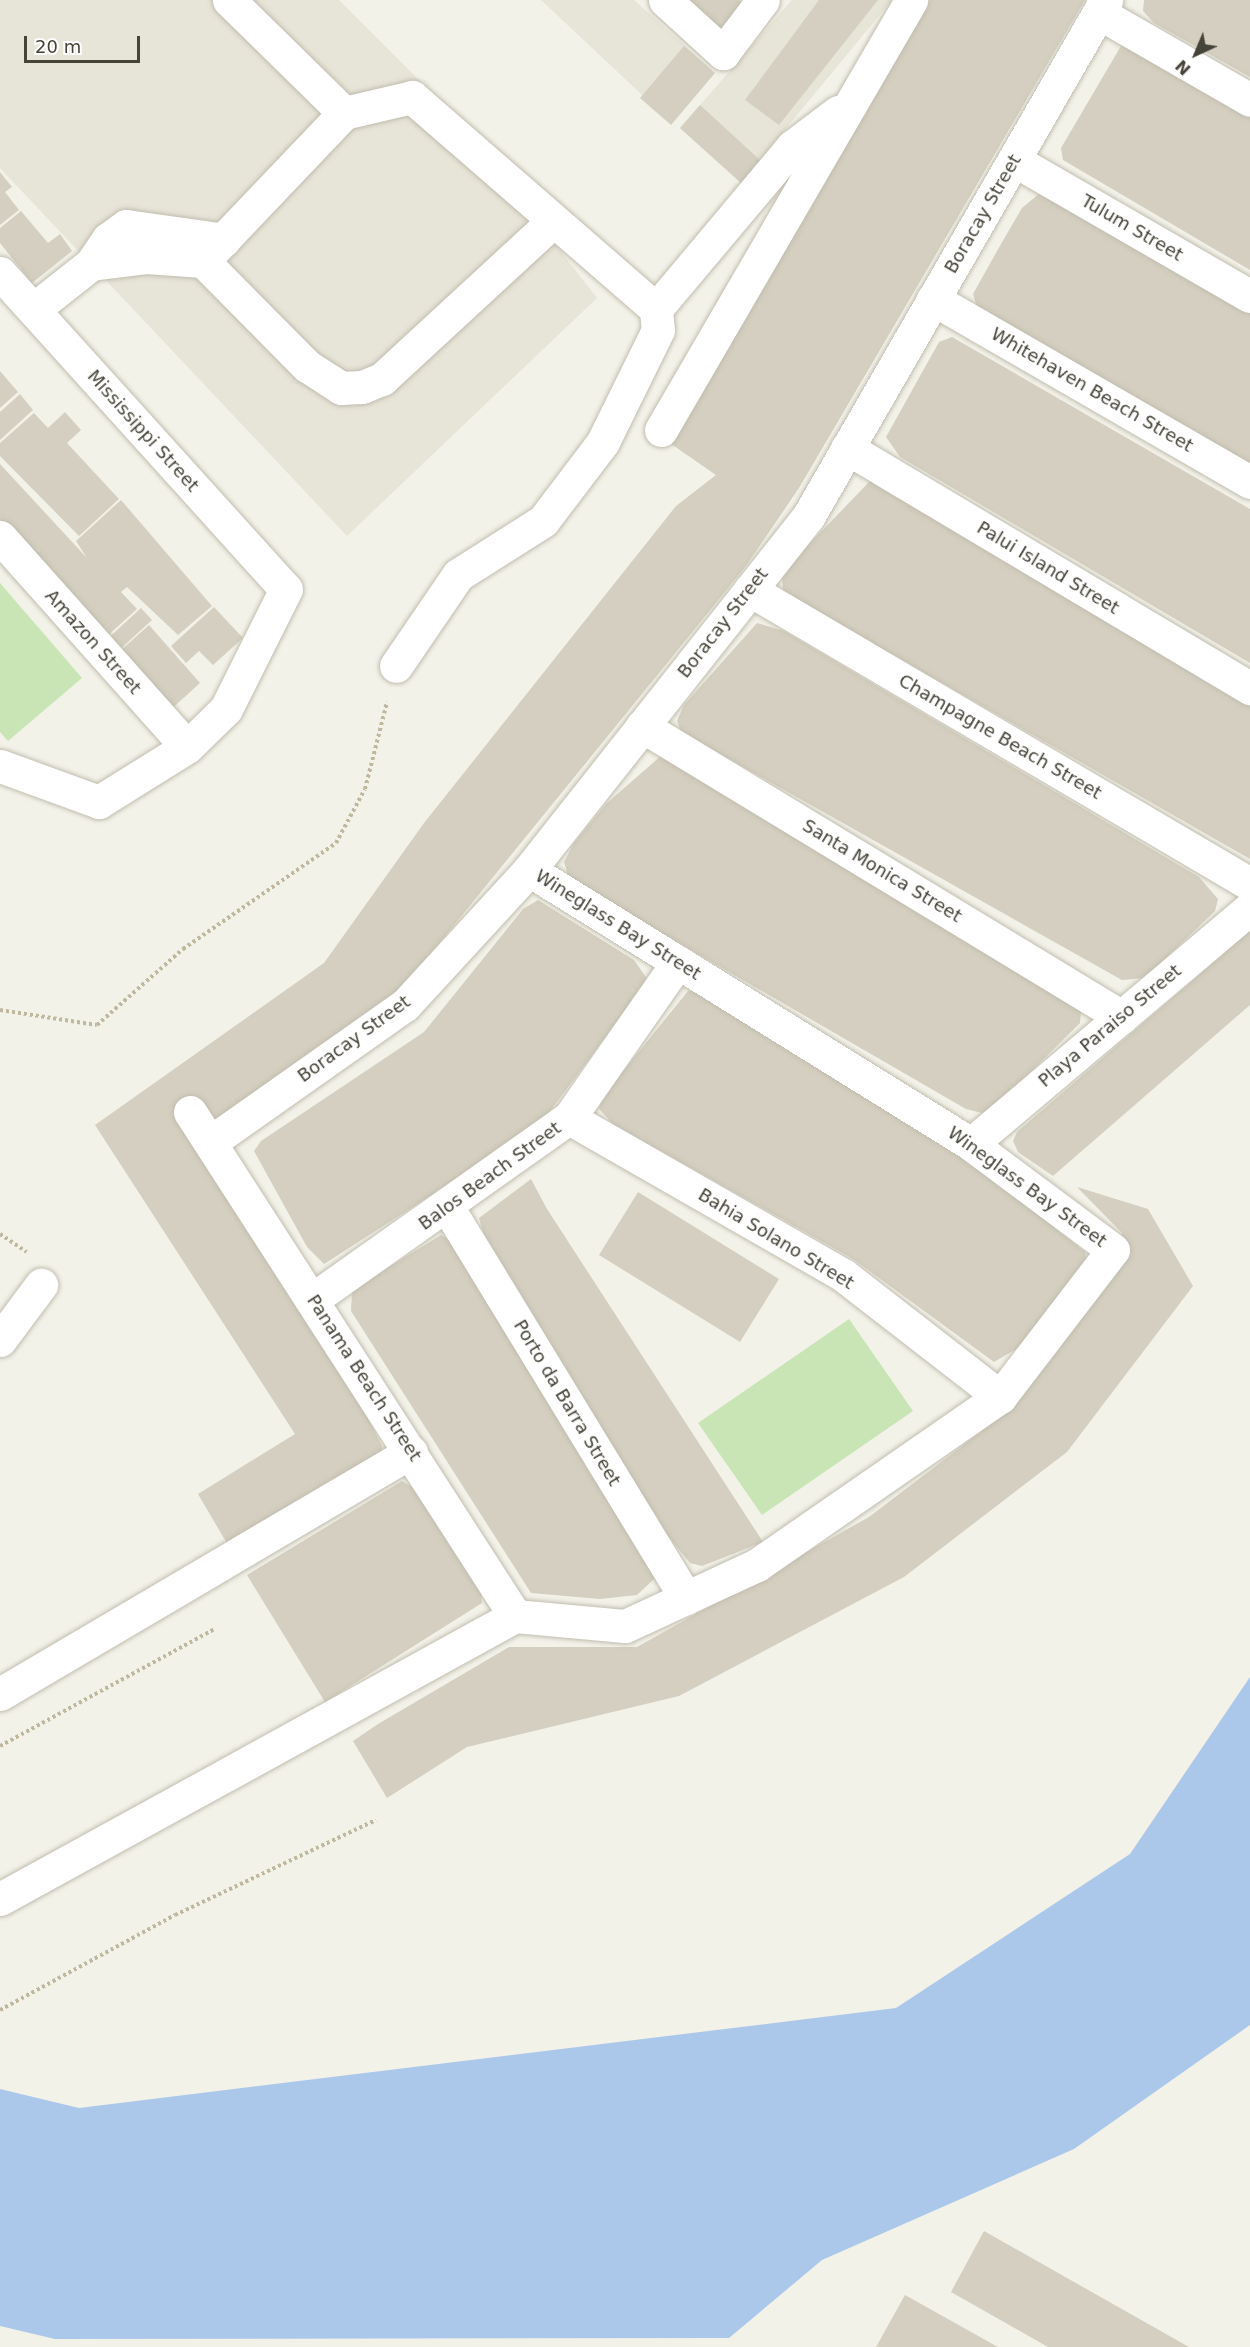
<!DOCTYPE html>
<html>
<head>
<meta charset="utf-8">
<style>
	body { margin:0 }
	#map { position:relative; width:1250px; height:2347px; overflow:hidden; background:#f3f2e9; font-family:"DejaVu Sans",sans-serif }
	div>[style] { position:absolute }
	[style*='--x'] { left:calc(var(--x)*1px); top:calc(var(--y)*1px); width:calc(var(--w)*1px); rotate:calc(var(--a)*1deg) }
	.residential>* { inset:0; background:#e7e4d8 }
	.green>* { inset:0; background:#c9e4b5 }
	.water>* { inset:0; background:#abc8eb }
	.building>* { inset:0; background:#d4cfc0 }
	.path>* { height:4px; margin-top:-2px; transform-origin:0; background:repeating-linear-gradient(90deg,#bfb89f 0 3px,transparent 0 6px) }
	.roads { filter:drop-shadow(0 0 2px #c1bdaf) drop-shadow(0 0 2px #c1bdaf) }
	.street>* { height:33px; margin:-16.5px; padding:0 16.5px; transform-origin:16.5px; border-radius:16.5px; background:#fff }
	span { translate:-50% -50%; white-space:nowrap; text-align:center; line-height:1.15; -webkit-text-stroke:4.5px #fff; paint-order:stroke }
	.street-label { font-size:18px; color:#464338 }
	.north { position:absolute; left:1166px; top:24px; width:60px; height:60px; -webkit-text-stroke:4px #fff; paint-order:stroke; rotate:224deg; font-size:16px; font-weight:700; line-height:24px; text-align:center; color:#464338 }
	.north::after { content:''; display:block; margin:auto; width:21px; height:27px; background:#464338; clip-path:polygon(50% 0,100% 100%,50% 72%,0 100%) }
	.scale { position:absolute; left:24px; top:36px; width:116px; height:27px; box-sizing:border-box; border:3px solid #464338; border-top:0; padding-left:8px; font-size:18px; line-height:21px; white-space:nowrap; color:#464338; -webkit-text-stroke:4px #fff; paint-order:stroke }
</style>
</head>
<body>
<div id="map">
	<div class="residential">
		<div style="clip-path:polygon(0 0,339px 0,458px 119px,597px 298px,347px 536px,0 168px)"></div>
		<div style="clip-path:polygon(541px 0,634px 0,714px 72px,672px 123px)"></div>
		<div style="clip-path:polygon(792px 0,892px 0,741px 183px,680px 128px)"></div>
	</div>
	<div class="green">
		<div style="clip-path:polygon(0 583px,82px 678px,8px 741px,0 732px)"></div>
		<div style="clip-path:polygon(849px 1319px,913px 1411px,762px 1515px,698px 1423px)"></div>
	</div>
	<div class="water">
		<div style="clip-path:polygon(1250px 1677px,1250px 2025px,1074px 2149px,822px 2260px,729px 2338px,55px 2339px,0 2326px,0 2089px,79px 2108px,896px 2008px,1130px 1854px)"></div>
	</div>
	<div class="building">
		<div style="clip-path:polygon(685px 0,739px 0,744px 4px,720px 28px,707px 26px)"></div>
		<div style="clip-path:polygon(819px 0,878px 0,779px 125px,745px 100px)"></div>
		<div style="clip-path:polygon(930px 0,1085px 0,799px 488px,746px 566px,389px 1005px,220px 1125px,382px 1446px,382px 1454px,232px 1552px,198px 1494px,295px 1434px,95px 1125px,324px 963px,424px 823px,676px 506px,716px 475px,671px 444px)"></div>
		<div style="clip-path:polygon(1144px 0,1250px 0,1250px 77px,1154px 23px,1143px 11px)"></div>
		<div style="clip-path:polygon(684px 46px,715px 73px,671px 125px,640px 98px)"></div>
		<div style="clip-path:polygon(1121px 46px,1134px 48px,1250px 115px,1250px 270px,1063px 160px,1061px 148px)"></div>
		<div style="clip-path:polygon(700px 105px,760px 160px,741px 183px,680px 128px)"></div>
		<div style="clip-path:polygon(0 172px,12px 187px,5px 192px,19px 210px,0 225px)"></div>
		<div style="clip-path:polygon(1040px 193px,1250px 313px,1250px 466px,977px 307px,973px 294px,1001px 244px,1022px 208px)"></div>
		<div style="clip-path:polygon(21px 211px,48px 243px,60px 234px,72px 251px,32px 283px,0 243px,0 228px)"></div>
		<div style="clip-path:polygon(952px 337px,1250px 509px,1250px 663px,900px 457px,886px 437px,939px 342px)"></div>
		<div style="clip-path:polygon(0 371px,18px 392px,0 408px)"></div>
		<div style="clip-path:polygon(20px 394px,33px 410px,0 440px,0 412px)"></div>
		<div style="clip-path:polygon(65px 412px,81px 430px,67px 443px,119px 499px,79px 536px,0 456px,0 443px,34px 413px,48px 428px)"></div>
		<div style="clip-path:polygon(0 464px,87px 558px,76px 541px,121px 500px,212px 606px,178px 635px,127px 587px,121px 592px,137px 609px,106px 637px,0 519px)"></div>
		<div style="clip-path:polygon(871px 480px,1250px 705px,1250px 859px,783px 592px,782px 576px,790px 564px)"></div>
		<div style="clip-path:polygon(214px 607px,243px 638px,213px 665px,199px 651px,186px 663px,171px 646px)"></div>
		<div style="clip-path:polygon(141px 608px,152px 620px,115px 654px,104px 642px)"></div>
		<div style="clip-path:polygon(757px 623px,784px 631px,1199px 877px,1218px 899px,1215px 911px,1145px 978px,1122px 980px,681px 732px,677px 721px,684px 705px)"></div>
		<div style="clip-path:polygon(149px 625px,200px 683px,167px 713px,120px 651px)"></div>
		<div style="clip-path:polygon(662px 755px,1048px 987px,1081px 1012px,1080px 1023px,999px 1103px,982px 1113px,966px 1109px,584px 888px,568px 875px,564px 862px,574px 843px,607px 803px)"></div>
		<div style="clip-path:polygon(538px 900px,634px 960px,648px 980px,539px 1126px,324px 1264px,307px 1247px,254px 1151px,261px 1141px,424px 1032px,523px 909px)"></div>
		<div style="clip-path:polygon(1250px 931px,1250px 1005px,1053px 1176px,1018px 1152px,1013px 1141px,1017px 1132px)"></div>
		<div style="clip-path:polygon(688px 991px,699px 991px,950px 1145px,1085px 1252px,1087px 1266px,1023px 1345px,994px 1362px,853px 1259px,613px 1124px,599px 1109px,603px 1096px)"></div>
		<div style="clip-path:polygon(531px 1179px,547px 1209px,763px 1542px,702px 1566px,690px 1563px,667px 1535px,483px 1232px,479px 1218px)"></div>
		<div style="clip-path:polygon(1077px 1187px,1148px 1209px,1193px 1286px,1067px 1452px,904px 1577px,679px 1696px,467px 1747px,387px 1798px,353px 1741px,378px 1724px,509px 1647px,637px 1647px,869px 1517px,1012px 1408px,1123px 1259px,1122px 1233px)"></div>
		<div style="clip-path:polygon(638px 1192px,779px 1279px,740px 1342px,599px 1255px)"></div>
		<div style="clip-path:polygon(441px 1235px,450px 1240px,653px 1570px,654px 1579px,637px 1595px,600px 1599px,531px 1593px,351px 1311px,352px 1290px)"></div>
		<div style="clip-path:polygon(402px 1481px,417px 1490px,481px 1593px,482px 1603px,325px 1702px,247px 1575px)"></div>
		<div style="clip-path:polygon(984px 2231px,1189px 2347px,1048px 2347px,951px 2292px)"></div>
		<div style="clip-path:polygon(905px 2295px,998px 2347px,876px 2347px)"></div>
	</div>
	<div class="path">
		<div style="--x:0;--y:1010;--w:98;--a:8.8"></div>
		<div style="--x:97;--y:1025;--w:115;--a:-41.5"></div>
		<div style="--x:183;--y:949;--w:186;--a:-34.7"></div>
		<div style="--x:336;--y:843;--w:61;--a:-61.8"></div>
		<div style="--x:365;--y:789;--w:90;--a:-75.8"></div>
		<div style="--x:0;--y:1234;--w:32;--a:34"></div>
		<div style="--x:0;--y:1746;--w:246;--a:-28.6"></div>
		<div style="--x:0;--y:2010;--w:199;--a:-28.5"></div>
		<div style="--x:175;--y:1915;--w:222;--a:-25.3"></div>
	</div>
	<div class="roads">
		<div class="street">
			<div style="--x:229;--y:0;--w:161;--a:44.5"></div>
			<div style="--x:665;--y:0;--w:79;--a:42.4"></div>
			<div style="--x:723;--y:53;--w:66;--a:-53"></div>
			<div style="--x:1099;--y:13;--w:174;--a:29.9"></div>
			<div style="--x:1014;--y:160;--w:272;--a:30"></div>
			<div style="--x:203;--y:261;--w:204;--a:-46.4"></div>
			<div style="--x:344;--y:113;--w:70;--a:-13.2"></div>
			<div style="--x:412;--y:97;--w:323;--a:41"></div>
			<div style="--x:656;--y:309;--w:21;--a:85"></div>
			<div style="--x:658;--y:330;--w:125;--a:116.2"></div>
			<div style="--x:603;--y:442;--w:99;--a:127.2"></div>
			<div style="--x:543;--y:521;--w:101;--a:147.6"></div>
			<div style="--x:458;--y:575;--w:110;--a:124.3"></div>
			<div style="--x:91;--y:264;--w:30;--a:-56"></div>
			<div style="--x:108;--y:239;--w:22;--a:-36"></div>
			<div style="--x:126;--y:226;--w:99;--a:8.1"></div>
			<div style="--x:0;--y:273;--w:426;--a:47.9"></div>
			<div style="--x:286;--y:589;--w:134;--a:116.6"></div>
			<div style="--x:226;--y:709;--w:54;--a:135.7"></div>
			<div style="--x:187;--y:747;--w:104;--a:148"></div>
			<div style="--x:99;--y:802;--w:105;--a:-160"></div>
			<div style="--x:933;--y:299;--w:366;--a:30"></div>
			<div style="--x:34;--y:309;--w:73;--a:-38.3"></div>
			<div style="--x:91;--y:264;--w:55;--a:-7.3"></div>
			<div style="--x:146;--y:257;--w:57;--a:4"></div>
			<div style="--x:203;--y:261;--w:148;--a:45.3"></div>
			<div style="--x:307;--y:366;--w:40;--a:32.9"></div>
			<div style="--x:341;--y:388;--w:21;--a:-3"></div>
			<div style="--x:362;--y:387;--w:22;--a:-22"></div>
			<div style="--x:382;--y:379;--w:231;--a:-42.7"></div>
			<div style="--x:656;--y:309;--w:212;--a:-50"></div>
			<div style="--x:792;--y:147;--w:58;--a:-37.3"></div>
			<div style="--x:661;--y:430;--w:497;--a:-59.8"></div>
			<div style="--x:847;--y:448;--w:469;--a:30.8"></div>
			<div style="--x:0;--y:537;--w:281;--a:48.3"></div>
			<div style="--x:750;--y:590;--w:580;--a:30.46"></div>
			<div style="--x:642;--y:726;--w:561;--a:31.23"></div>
			<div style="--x:190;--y:1112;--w:600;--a:57.18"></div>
			<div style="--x:569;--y:1118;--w:316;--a:29.8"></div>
			<div style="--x:843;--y:1275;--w:199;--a:37.8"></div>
			<div style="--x:212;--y:1141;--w:236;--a:-35.2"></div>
			<div style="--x:405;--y:1005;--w:183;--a:-47.4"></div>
			<div style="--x:529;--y:870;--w:450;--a:-51.7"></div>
			<div style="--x:808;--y:517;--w:597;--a:-60.04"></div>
			<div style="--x:971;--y:1144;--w:365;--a:-40.2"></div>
			<div style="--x:448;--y:1208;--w:457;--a:58.6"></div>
			<div style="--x:313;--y:1299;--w:314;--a:-35.3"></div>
			<div style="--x:569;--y:1118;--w:190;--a:-55.1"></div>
			<div style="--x:0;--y:1340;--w:69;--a:-53.3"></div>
			<div style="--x:515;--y:1616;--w:110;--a:5.2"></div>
			<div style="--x:625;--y:1626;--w:145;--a:-24.8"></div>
			<div style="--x:757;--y:1565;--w:295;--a:-34.7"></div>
			<div style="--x:1000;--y:1397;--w:185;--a:-52.5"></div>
			<div style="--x:1113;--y:1250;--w:177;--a:-143.3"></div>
			<div style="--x:971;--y:1144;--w:520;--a:-148.2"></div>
			<div style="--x:0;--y:1694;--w:477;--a:-30.5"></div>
			<div style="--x:0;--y:1899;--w:588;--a:-28.79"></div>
		</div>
	</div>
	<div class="street-label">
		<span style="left:983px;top:214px;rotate:-60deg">Boracay Street</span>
		<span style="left:1132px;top:228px;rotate:30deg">Tulum Street</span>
		<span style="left:1092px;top:390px;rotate:30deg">Whitehaven Beach Street</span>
		<span style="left:143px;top:431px;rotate:48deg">Mississippi Street</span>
		<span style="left:1048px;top:568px;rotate:31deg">Palui Island Street</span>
		<span style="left:723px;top:623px;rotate:-52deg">Boracay Street</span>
		<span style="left:93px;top:642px;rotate:48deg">Amazon Street</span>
		<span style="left:1000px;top:737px;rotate:30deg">Champagne Beach Street</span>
		<span style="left:882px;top:871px;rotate:31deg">Santa Monica Street</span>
		<span style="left:618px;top:925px;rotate:32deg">Wineglass Bay Street</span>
		<span style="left:1110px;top:1026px;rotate:-40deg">Playa Paraiso Street</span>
		<span style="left:354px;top:1039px;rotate:-36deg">Boracay Street</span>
		<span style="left:490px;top:1176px;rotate:-36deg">Balos Beach Street</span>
		<span style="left:1027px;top:1187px;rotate:36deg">Wineglass Bay Street</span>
		<span style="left:776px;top:1239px;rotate:31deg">Bahia Solano Street</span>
		<span style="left:364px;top:1378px;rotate:57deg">Panama Beach Street</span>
		<span style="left:567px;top:1403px;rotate:59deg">Porto da Barra Street</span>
	</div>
	<div class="north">N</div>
	<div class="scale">20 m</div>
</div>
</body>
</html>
